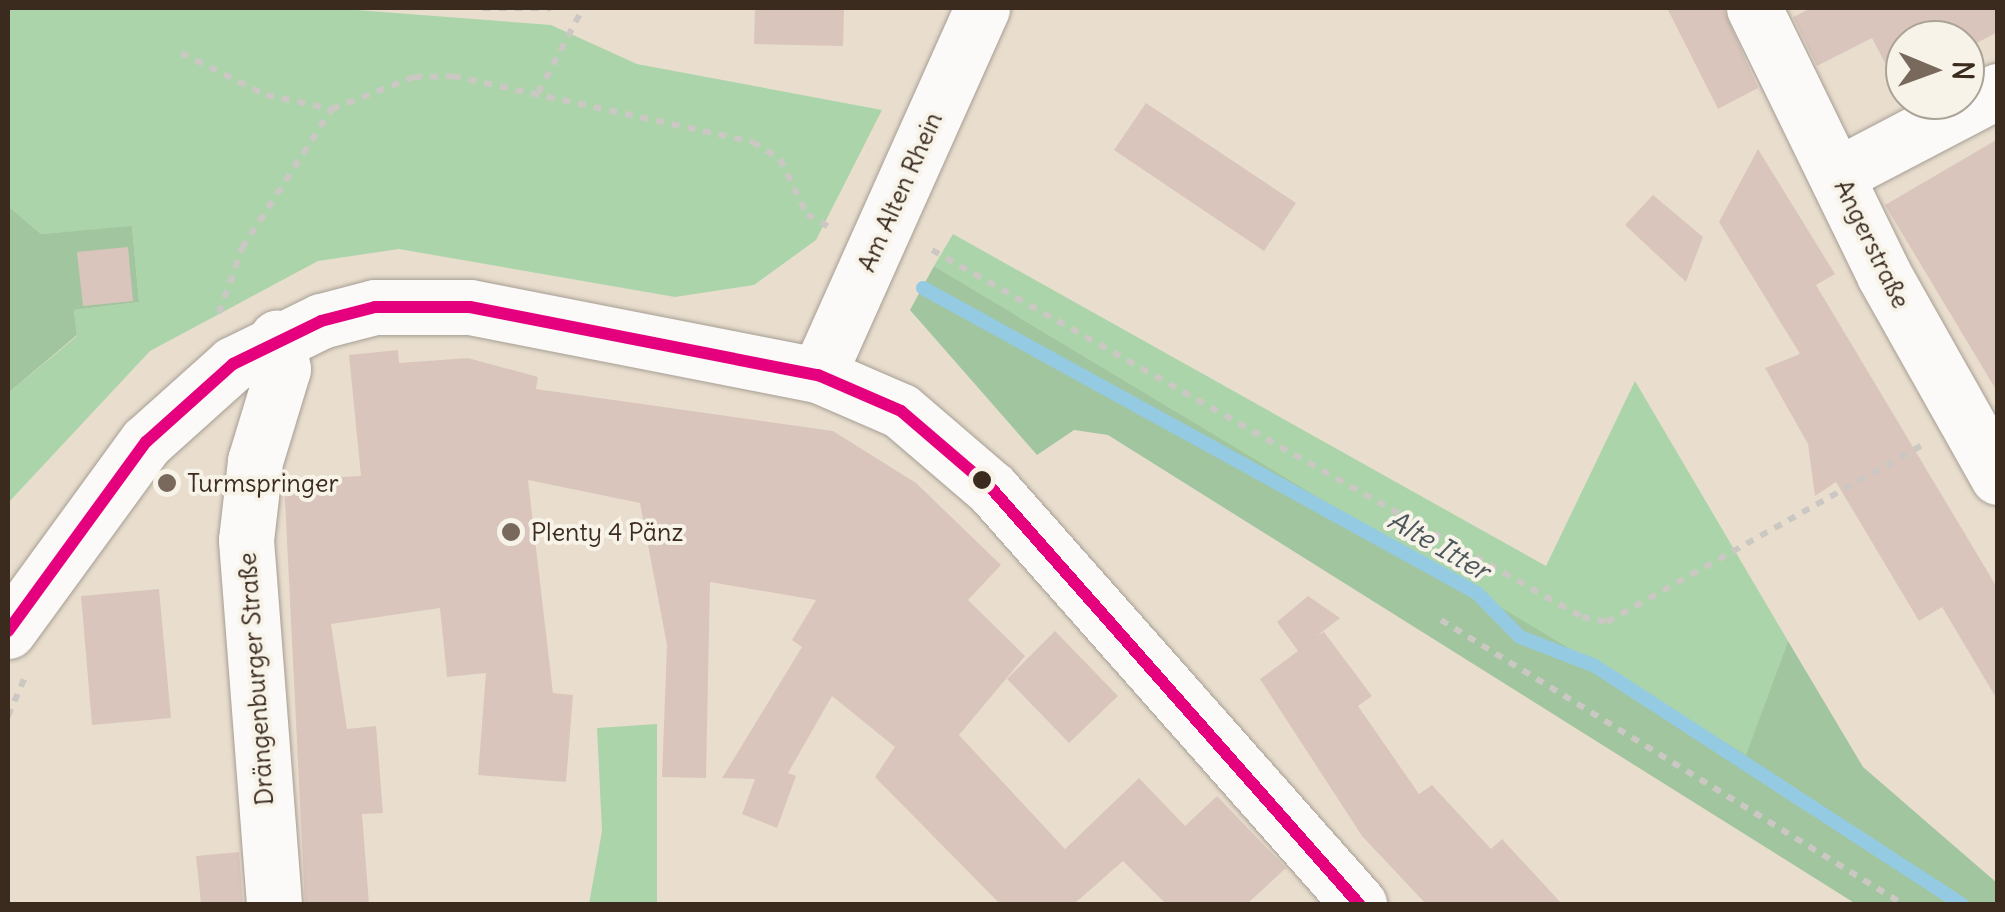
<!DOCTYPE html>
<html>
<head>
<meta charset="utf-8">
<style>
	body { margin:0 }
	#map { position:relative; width:2005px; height:912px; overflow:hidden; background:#e9dece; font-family:Delius,sans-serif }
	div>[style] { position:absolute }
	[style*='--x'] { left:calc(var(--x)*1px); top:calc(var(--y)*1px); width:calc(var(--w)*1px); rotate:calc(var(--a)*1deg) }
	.green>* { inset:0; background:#acd4aa }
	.forest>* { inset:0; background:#a0c59f }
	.stream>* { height:14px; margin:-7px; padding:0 7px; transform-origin:7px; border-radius:7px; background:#95cae3 }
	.building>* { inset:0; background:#dac5bd }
	.path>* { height:6px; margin-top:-3px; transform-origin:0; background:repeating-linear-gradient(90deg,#cbc7c3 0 8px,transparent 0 16px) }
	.roads { filter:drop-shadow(0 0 2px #a69e94) drop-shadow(0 0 2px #a69e94) }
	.minor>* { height:55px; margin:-27.5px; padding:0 27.5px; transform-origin:27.5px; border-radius:27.5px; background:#fcfaf8 }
	.bus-1>* { height:12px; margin:-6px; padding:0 6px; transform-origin:6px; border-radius:6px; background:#e5007d }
	.dots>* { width:28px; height:28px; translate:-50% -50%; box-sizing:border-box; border:5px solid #f7f3e8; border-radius:50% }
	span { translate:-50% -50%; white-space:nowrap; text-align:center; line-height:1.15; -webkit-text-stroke:8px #f7f3e8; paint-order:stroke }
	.street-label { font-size:25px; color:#3b2a1e }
	.poi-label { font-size:25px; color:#3b2a1e }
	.left { translate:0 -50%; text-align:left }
	.water-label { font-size:28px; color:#4b575c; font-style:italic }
	.frame { position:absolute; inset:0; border:10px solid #3b2a1e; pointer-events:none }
	.north { position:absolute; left:1885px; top:20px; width:100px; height:100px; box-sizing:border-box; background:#f7f3e8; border:2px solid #aca397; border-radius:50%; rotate:91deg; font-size:28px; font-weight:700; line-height:40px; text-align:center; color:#3b2a1e }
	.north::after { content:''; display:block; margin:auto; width:35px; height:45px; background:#78695c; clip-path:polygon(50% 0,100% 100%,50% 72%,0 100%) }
</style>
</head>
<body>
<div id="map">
	<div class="green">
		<div style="clip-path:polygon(8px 8px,330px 8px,551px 25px,637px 64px,882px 110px,816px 240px,754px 285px,675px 297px,399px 249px,318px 261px,150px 351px,8px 503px,8px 393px,77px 336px,74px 310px,139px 302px,132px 227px,41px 234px,8px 206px)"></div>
		<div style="clip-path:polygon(953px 234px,1546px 566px,1635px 381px,1788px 641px,1746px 756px,934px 266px)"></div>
		<div style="clip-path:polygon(657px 724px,657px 904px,589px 904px,602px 831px,597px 728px)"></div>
	</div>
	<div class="forest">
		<div style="clip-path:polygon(8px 206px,41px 234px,132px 226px,139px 302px,74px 310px,77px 335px,8px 393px)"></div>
		<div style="clip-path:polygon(934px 266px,1746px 755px,1788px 641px,1863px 767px,1997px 883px,1997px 904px,1856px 904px,1108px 435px,1074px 430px,1037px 455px,910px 310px)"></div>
	</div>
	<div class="stream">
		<div style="--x:923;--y:288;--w:632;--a:28.83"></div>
		<div style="--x:1477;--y:593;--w:62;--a:45.7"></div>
		<div style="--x:1520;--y:637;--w:80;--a:21.1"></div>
		<div style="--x:1595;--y:666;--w:437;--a:33"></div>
	</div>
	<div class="building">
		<div style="clip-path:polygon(755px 8px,844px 8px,843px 46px,754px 44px)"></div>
		<div style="clip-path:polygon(1667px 8px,1723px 8px,1758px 88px,1718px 109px)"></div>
		<div style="clip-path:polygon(1811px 8px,1998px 8px,1998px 32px,1965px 49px,1965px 40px,1905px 40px,1905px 79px,1896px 84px,1872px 38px,1817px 66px,1793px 17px)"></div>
		<div style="clip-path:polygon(1146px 103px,1296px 203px,1264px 251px,1114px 150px)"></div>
		<div style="clip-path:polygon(1998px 139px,1998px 393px,1885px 205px)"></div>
		<div style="clip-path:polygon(1758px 149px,1835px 274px,1816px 285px,1998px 589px,1998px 701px,1942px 607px,1919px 621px,1836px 482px,1815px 496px,1808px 444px,1765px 368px,1800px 354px,1719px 222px)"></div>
		<div style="clip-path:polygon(1653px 195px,1703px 237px,1686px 282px,1625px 225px)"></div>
		<div style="clip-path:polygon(128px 247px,133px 301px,83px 306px,77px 252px)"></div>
		<div style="clip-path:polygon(398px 350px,399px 363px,468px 358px,538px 377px,536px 389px,833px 431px,916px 483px,1001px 565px,968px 600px,1025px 656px,959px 735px,1065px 849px,1139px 778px,1185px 826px,1217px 796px,1286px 868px,1247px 904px,1166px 904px,1123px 861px,1074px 904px,1000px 904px,875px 777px,895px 747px,832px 696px,788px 773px,796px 776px,777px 828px,742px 814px,755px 779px,722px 778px,802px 647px,792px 640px,816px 600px,710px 582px,706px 778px,662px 777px,667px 645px,640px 503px,528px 480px,553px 693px,573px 695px,566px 782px,478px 775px,486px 673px,447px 677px,440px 608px,331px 624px,347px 729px,376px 726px,383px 813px,362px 814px,369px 904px,305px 904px,284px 480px,361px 476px,349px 355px)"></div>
		<div style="clip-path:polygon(159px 589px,171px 718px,92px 725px,81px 596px)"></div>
		<div style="clip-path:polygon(1308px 596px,1340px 618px,1317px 636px,1324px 632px,1372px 696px,1358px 706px,1419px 794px,1432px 785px,1491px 849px,1502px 839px,1562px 904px,1426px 904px,1362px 836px,1260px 679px,1298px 651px,1277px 622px)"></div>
		<div style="clip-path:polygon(1055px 631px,1118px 696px,1069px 743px,1007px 679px)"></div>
		<div style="clip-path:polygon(239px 852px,243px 904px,201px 904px,196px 856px)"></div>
	</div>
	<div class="path">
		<div style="--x:483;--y:8;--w:68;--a:0"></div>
		<div style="--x:181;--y:53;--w:95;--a:26.3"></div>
		<div style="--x:266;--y:95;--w:67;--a:12"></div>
		<div style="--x:538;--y:93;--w:94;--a:-62.1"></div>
		<div style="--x:932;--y:250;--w:746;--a:29.45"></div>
		<div style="--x:1582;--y:617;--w:25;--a:11"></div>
		<div style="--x:1607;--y:622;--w:360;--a:-29.3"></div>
		<div style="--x:219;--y:313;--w:69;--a:-70.5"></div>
		<div style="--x:242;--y:248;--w:166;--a:-57.1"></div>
		<div style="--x:332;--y:109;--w:88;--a:-21.3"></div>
		<div style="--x:414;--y:77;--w:39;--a:-1"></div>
		<div style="--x:453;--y:76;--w:307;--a:12.4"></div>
		<div style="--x:753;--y:142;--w:32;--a:32"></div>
		<div style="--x:780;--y:159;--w:61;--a:63.9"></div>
		<div style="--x:807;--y:214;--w:26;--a:31"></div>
		<div style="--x:1441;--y:620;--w:542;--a:31.58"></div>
		<div style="--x:8;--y:716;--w:43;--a:-66.4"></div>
	</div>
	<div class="roads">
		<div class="minor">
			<div style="--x:1754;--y:8;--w:297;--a:64"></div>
			<div style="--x:1884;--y:275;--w:232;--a:60.6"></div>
			<div style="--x:1837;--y:175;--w:182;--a:-27.6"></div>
			<div style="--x:818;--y:375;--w:402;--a:-65.9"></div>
			<div style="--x:8;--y:631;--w:234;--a:-53.9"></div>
			<div style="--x:146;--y:442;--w:117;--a:-41.9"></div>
			<div style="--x:233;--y:364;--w:98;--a:-26"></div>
			<div style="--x:321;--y:321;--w:56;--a:-14.5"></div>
			<div style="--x:375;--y:307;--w:95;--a:0"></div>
			<div style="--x:470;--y:307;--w:355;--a:11.1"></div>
			<div style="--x:818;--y:375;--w:90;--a:23.4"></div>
			<div style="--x:901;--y:411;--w:120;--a:40.6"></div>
			<div style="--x:992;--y:489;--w:554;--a:48.51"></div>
			<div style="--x:274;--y:904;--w:365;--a:-94.4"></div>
			<div style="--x:246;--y:540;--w:80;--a:-83.5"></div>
			<div style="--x:255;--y:461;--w:96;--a:-73.1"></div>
			<div style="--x:283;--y:369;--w:32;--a:-101"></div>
		</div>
	</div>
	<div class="bus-1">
		<div style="--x:8;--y:631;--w:234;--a:-53.9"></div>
		<div style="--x:146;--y:442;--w:117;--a:-41.9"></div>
		<div style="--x:233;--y:364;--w:98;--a:-26"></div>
		<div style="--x:321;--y:321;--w:56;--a:-14.5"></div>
		<div style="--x:375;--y:307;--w:95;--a:0"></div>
		<div style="--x:470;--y:307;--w:355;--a:11.1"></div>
		<div style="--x:818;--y:375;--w:90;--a:23.4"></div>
		<div style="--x:901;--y:411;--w:120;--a:40.6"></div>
		<div style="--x:992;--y:489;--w:554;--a:48.51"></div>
	</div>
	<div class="dots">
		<div style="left:982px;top:480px;background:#3b2a1e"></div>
		<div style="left:167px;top:483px;background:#78695c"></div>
		<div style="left:511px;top:532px;background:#78695c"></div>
	</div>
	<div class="street-label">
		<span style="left:900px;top:192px;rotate:-66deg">Am Alten Rhein</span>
		<span style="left:1872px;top:244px;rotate:64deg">Angerstraße</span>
		<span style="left:256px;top:679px;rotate:-94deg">Drängenburger Straße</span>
	</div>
	<div class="poi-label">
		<span class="left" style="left:187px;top:483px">Turmspringer</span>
		<span class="left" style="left:531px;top:532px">Plenty 4 Pänz</span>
	</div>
	<div class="water-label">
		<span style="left:1439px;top:545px;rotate:30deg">Alte Itter</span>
	</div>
	<div class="frame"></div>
	<div class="north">N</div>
</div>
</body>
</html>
